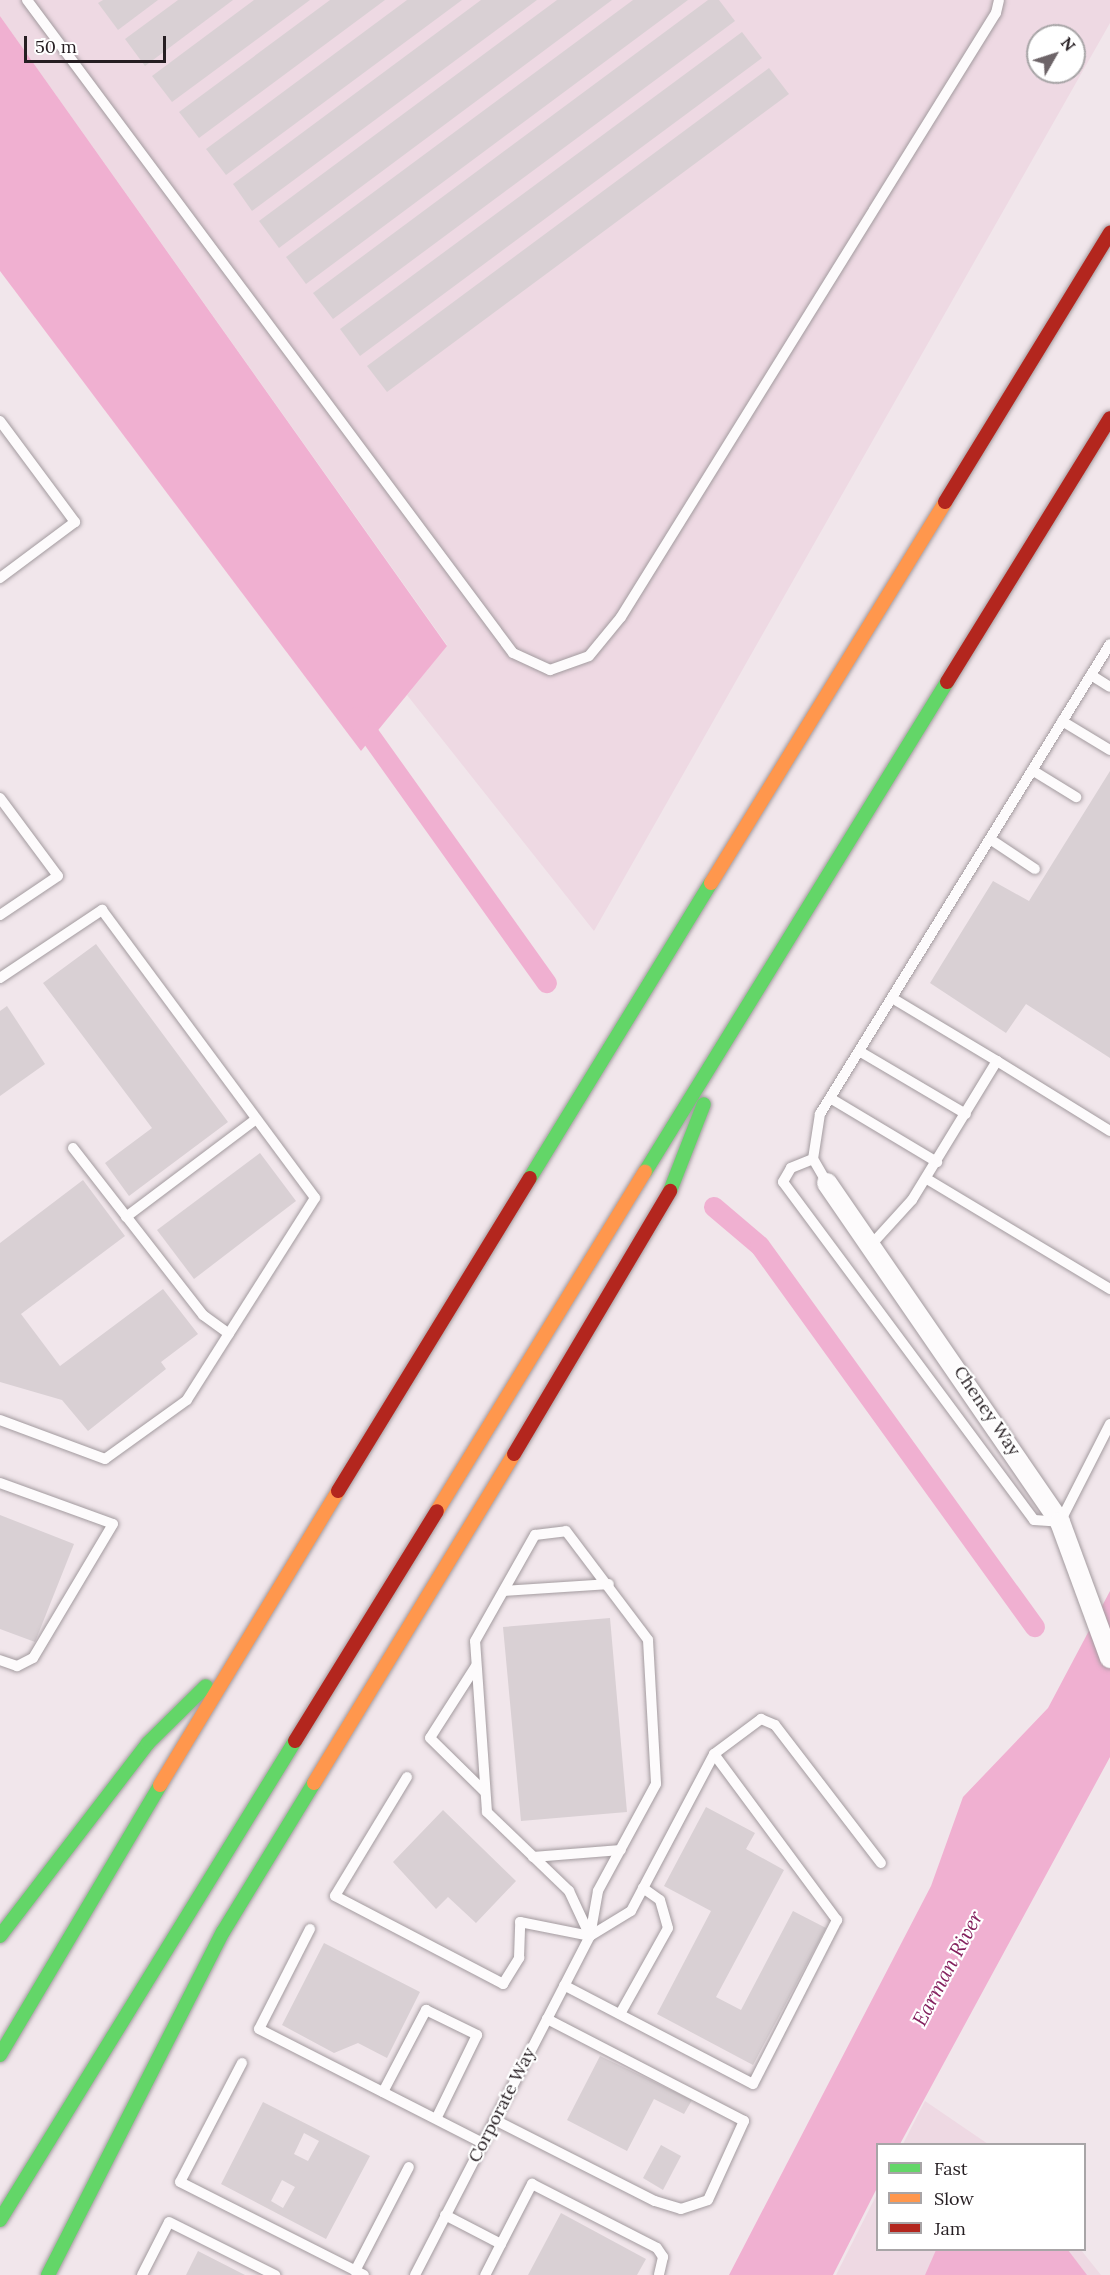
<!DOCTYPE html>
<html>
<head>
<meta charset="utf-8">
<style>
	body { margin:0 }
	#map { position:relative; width:1110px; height:2275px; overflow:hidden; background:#f1e6eb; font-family:Lora,serif }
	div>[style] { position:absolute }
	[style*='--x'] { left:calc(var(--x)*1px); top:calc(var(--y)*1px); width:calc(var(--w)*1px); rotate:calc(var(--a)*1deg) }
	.built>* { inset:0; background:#eed9e3 }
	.water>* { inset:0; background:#f0b0d1 }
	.canal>* { height:20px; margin:-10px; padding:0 10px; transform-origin:10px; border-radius:10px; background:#f0b0d1 }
	.building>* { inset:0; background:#d9d0d4 }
	.roads { filter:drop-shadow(0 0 2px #a39b9f) drop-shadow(0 0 2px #a39b9f) }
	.lane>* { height:10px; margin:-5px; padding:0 5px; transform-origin:5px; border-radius:5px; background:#fdfbfc }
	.street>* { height:20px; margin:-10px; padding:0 10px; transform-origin:10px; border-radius:10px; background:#fdfbfc }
	.fast>* { height:14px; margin:-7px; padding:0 7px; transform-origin:7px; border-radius:7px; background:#63d668 }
	.slow>* { height:14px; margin:-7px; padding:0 7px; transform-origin:7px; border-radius:7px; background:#ff974d }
	.jam>* { height:14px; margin:-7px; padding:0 7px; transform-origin:7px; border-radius:7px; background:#b3261e }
	span { translate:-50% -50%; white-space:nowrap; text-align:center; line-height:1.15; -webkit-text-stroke:4.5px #fff; paint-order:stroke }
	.street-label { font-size:18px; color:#261e22 }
	.water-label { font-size:20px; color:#84215e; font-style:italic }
	.legend { position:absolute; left:876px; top:2143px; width:210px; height:108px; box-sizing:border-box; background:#fff; border:2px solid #a8a5a7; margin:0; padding:8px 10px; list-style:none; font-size:18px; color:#261e22 }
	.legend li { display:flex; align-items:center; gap:12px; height:30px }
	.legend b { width:30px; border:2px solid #a8a5a7 }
	.north { position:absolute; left:1026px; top:24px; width:60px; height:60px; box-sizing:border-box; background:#fff; border:2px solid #a8a5a7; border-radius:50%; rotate:51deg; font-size:16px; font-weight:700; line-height:24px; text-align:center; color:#261e22 }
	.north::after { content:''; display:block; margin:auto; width:21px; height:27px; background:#6d6468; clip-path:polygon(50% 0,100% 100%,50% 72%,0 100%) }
	.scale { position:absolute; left:24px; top:36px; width:142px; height:27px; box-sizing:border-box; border:3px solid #261e22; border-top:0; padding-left:8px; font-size:18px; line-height:21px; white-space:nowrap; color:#261e22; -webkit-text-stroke:4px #fff; paint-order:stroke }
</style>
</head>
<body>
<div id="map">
	<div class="built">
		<div style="clip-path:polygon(evenodd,0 0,1110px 0,1110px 23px,594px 931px,407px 695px,447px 645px,0 16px,0 0,1038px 36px,1074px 36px,1074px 72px,1038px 72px,1038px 36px)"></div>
		<div style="clip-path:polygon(925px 2101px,988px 2144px,903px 2144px)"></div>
		<div style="clip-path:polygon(877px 2194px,878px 2250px,1081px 2250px,1101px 2275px,836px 2275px)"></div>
	</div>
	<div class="water">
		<div style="clip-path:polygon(0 16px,447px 646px,361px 751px,0 271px)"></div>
		<div style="clip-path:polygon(1110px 1591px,1110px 1757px,900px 2144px,878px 2144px,877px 2188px,833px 2275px,729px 2275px,931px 1886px,963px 1797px,1048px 1708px)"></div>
		<div style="clip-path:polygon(936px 2250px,1068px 2250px,1087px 2275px,925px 2275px)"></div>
	</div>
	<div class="canal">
		<div style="--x:357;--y:717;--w:327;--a:54.5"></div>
		<div style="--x:714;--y:1207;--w:60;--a:40.3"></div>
		<div style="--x:760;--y:1246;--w:470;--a:54.2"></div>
	</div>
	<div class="building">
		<div style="clip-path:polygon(103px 0,158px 0,118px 30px,98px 3px)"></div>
		<div style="clip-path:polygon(178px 0,233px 0,145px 66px,125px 39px)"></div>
		<div style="clip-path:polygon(254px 0,310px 0,172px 102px,152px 76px)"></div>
		<div style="clip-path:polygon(330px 0,385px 0,199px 138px,179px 112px)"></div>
		<div style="clip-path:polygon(407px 0,462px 0,226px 175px,206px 149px)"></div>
		<div style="clip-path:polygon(481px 0,537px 0,252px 211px,233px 184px)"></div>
		<div style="clip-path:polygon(557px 0,612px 0,279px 248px,259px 221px)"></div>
		<div style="clip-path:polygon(633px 0,688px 0,306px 284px,286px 257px)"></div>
		<div style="clip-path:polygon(708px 0,719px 0,735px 21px,333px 319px,313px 293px)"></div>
		<div style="clip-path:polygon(742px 32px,762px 58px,360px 356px,340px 329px)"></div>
		<div style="clip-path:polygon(769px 68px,789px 94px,387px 392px,367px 366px)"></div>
		<div style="clip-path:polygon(1110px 771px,1110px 1058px,1026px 1004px,1006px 1033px,930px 983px,993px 881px,1029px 901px)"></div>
		<div style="clip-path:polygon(96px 944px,228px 1122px,129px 1196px,105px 1163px,152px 1128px,43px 983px)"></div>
		<div style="clip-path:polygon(7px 1006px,45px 1064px,0 1096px,0 1011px)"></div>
		<div style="clip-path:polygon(260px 1153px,296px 1201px,194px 1279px,157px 1230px)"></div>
		<div style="clip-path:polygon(83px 1180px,125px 1236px,21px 1314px,60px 1366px,163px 1289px,198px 1334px,161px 1362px,166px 1369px,88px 1431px,62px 1400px,0 1382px,0 1243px)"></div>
		<div style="clip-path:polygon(0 1515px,74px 1544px,35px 1642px,0 1629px)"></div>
		<div style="clip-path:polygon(610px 1618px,627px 1812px,521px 1821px,503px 1627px)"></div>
		<div style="clip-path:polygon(706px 1807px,755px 1833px,746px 1849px,784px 1870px,716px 1997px,741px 2010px,793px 1911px,826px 1928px,753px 2065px,657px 2014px,711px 1911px,664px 1886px)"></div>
		<div style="clip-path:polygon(443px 1810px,516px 1881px,476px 1923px,448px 1897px,436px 1909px,393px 1862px)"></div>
		<div style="clip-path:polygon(324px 1943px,420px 1992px,387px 2058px,358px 2043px,334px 2053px,282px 2025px)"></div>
		<div style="clip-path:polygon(600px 2056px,692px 2100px,684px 2114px,654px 2099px,627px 2151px,567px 2120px)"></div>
		<div style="clip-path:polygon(evenodd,263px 2102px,370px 2156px,326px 2239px,221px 2184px,263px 2102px,304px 2133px,319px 2141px,308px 2161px,294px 2154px,304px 2133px,263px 2102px,282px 2180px,295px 2187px,283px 2208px,271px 2201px,282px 2180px)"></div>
		<div style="clip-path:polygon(661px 2145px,681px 2156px,663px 2190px,643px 2178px)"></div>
		<div style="clip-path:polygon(561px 2213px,646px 2259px,637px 2275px,528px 2275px)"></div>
		<div style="clip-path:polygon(198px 2251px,245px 2275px,186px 2275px)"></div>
	</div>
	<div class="roads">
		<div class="lane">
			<div style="--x:27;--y:0;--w:814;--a:53.34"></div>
			<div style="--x:513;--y:653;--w:41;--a:24.7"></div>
			<div style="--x:550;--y:670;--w:41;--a:-19.7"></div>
			<div style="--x:589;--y:656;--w:50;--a:-50.6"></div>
			<div style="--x:621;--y:617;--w:711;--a:-58.17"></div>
			<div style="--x:996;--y:13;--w:13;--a:-77"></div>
			<div style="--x:0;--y:421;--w:126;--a:53.4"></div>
			<div style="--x:75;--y:522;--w:94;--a:143.3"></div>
			<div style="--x:1091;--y:675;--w:22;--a:32"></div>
			<div style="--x:1062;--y:721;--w:56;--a:31.1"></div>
			<div style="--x:1032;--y:770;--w:52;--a:31.5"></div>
			<div style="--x:0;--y:798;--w:97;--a:53.4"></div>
			<div style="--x:58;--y:876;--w:70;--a:146.1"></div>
			<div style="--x:990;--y:839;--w:54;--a:33.7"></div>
			<div style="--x:0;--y:978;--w:123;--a:-33.7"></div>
			<div style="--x:102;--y:910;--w:358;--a:53.5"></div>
			<div style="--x:315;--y:1198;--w:239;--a:122.4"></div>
			<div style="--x:187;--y:1400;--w:101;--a:144.3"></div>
			<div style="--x:105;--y:1459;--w:112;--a:-159.6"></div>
			<div style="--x:892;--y:998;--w:122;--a:31"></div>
			<div style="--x:859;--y:1051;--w:124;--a:30.5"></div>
			<div style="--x:830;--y:1098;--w:125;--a:30.9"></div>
			<div style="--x:73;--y:1148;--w:212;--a:52.1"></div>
			<div style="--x:203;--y:1315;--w:32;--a:36"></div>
			<div style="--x:813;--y:1159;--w:24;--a:158"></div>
			<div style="--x:791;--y:1168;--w:16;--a:120"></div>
			<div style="--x:783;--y:1182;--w:421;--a:53.4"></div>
			<div style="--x:1034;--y:1520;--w:26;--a:4"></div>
			<div style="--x:1060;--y:1522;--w:110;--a:-63"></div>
			<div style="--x:927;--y:1179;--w:214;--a:31"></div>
			<div style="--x:827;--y:1183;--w:28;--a:-120"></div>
			<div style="--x:813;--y:1159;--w:46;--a:-81.2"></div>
			<div style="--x:820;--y:1114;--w:552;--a:-58.32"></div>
			<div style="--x:126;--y:1217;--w:163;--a:-37"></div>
			<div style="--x:871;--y:1245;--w:61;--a:-47.7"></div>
			<div style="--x:912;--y:1200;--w:163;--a:-58.6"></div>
			<div style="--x:997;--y:1061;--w:133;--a:31.8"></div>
			<div style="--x:0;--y:1483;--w:120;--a:19.9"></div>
			<div style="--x:113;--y:1524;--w:156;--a:120.8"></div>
			<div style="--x:33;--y:1658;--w:18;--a:153"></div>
			<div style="--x:17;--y:1666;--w:18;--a:-161"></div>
			<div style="--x:566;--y:1531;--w:136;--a:53"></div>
			<div style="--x:648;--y:1640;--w:144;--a:86.8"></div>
			<div style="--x:656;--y:1784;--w:122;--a:118.5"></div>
			<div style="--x:598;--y:1891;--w:46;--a:100.1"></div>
			<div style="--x:590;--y:1936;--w:50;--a:-115"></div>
			<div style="--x:569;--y:1891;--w:114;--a:-136.1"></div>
			<div style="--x:487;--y:1812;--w:171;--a:-94"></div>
			<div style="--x:475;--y:1641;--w:122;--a:-60.5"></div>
			<div style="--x:535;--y:1535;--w:31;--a:-7"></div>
			<div style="--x:504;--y:1591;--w:105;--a:-3.8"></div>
			<div style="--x:476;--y:1666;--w:85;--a:122.6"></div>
			<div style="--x:430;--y:1738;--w:76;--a:44.5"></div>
			<div style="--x:714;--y:1754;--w:59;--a:-36.7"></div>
			<div style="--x:761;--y:1719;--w:15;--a:23"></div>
			<div style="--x:775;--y:1725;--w:174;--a:52.5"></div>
			<div style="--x:407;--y:1777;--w:139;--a:121.2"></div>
			<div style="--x:335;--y:1896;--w:190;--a:27.6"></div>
			<div style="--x:503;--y:1984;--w:31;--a:-58"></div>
			<div style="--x:519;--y:1958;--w:36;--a:-88"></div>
			<div style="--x:520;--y:1922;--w:71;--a:11.3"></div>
			<div style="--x:590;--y:1936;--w:48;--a:-31.4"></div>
			<div style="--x:631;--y:1911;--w:178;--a:-62.1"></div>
			<div style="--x:714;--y:1754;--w:207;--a:53.5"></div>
			<div style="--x:837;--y:1920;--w:184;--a:117.1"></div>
			<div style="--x:753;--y:2084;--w:213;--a:-152.4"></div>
			<div style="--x:533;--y:1857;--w:88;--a:-4.5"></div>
			<div style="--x:310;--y:1929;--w:112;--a:117"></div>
			<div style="--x:259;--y:2029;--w:251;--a:27"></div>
			<div style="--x:620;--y:2014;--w:98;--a:-60.8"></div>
			<div style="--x:668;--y:1928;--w:29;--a:-106"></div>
			<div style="--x:660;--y:1900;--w:21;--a:-145"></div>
			<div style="--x:242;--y:2063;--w:134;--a:117.5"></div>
			<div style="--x:180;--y:2182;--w:206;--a:26.8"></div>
			<div style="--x:383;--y:2092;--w:93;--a:-62.3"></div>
			<div style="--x:426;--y:2010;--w:57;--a:26.1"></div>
			<div style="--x:477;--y:2035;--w:93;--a:116"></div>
			<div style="--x:495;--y:2120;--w:179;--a:26.9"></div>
			<div style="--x:655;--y:2201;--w:27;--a:17"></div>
			<div style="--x:681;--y:2209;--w:28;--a:-18"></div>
			<div style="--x:708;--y:2200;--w:87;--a:-65.5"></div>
			<div style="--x:744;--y:2121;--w:222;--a:-152.6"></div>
			<div style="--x:445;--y:2215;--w:63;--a:27.4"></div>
			<div style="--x:501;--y:2244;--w:35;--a:117"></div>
			<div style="--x:501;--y:2244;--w:68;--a:-62.7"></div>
			<div style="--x:532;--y:2184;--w:140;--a:27.1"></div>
			<div style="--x:657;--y:2248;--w:11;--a:56"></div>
			<div style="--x:663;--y:2257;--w:18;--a:103"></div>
			<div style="--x:355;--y:2271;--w:117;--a:-62.6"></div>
			<div style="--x:142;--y:2275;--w:59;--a:-63"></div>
			<div style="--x:169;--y:2222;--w:119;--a:26.6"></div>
			<div style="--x:415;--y:2275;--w:382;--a:-62.7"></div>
		</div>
		<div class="street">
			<div style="--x:827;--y:1183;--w:411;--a:55.5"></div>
			<div style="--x:1060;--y:1522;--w:145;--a:69.8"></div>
		</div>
		<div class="fast">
			<div style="--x:645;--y:1172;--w:576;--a:-58.35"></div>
			<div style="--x:530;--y:1178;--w:346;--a:-58.5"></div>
			<div style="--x:670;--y:1191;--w:93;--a:-68.7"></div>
			<div style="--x:0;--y:1936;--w:243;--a:-52.5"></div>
			<div style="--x:148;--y:1743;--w:81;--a:-44.5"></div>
			<div style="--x:0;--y:2055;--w:314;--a:-59.3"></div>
			<div style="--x:0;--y:2220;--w:563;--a:-58.37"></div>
			<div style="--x:48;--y:2275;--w:385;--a:-63"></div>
			<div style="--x:223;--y:1932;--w:175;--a:-58.6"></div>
		</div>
		<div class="slow">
			<div style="--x:711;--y:883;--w:447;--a:-58.4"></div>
			<div style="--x:437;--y:1511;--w:398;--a:-58.5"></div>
			<div style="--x:314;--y:1783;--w:385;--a:-58.7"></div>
			<div style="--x:160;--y:1785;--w:344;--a:-58.8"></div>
		</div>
		<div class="jam">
			<div style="--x:945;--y:502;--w:316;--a:-58.5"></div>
			<div style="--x:947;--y:682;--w:310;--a:-58.3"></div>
			<div style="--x:514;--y:1454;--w:306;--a:-59.3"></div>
			<div style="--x:338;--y:1491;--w:367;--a:-58.5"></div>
			<div style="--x:295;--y:1741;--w:270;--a:-58.3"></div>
		</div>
	</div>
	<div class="street-label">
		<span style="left:987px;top:1411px;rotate:56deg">Cheney Way</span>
		<span style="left:502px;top:2105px;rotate:-63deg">Corporate Way</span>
	</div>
	<div class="water-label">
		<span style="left:947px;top:1968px;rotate:-62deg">Earman River</span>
	</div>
	<ul class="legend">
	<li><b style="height:8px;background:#63d668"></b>Fast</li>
	<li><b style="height:8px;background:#ff974d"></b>Slow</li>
	<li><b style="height:8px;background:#b3261e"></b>Jam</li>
	</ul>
	<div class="north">N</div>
	<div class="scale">50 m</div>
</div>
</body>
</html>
